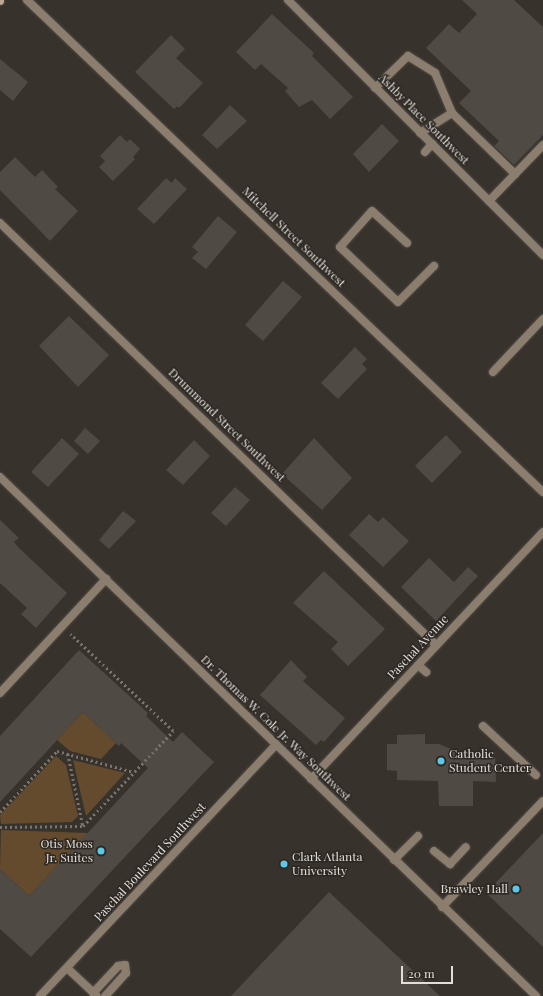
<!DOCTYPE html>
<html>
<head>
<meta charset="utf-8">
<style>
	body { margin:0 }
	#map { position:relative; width:543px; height:996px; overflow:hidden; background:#38322c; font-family:"Playfair Display",serif }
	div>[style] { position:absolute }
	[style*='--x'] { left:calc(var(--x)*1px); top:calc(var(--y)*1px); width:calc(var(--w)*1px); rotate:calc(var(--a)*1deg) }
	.green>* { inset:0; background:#644b2d }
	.building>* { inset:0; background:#504a44 }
	.path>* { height:2.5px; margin-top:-1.25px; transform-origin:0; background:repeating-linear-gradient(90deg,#79746f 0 2px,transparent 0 5px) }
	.roads { filter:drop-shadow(0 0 1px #534e48) drop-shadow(0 0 1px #534e48) }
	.service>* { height:8px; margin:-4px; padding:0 4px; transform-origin:4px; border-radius:4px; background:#8c7e6f }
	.minor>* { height:8px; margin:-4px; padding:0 4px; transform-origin:4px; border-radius:4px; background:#8c7e6f }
	.secondary>* { height:8px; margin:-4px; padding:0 4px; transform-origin:4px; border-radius:4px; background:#bfa88f }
	.dots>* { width:11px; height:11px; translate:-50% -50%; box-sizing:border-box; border:2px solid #2e2823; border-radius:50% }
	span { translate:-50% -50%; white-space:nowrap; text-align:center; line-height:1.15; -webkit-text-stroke:3px #2e2823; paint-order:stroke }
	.street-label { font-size:12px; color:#e2dfdb }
	.poi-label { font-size:12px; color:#e2dfdb }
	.left { translate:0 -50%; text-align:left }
	.right { translate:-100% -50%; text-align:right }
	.scale { position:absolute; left:401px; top:966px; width:52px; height:18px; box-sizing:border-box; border:2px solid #e2dfdb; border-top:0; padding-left:5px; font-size:12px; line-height:14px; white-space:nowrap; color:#e2dfdb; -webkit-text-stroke:3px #2e2823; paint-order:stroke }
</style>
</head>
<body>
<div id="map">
	<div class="green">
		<div style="clip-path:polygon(83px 712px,116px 743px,101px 759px,70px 751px,57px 740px)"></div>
		<div style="clip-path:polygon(56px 756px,66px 765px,78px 816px,72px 822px,1px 824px,0 815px)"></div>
		<div style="clip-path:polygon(73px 760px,125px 773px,86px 816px)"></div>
		<div style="clip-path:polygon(1px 830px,88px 833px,29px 896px,0 869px)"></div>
	</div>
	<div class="building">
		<div style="clip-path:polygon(462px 0,514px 0,543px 27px,543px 135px,514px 165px,494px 146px,499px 141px,459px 103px,471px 91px,426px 48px,449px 24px,459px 33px,477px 14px)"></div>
		<div style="clip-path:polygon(272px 14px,314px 53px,312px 56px,353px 97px,330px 119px,312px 100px,299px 107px,285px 91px,288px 88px,261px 64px,255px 70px,236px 52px)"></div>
		<div style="clip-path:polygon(171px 35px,185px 49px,176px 58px,203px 83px,179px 108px,178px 106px,174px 109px,135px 72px)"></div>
		<div style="clip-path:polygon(0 59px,28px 82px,13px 101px,0 90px)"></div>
		<div style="clip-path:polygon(230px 105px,247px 121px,217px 149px,202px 135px)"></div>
		<div style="clip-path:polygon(382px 124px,399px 141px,369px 172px,353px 154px)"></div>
		<div style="clip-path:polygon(120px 135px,127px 142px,130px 139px,140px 149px,133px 157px,135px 159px,113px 181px,99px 167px,105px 161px,100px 156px)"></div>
		<div style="clip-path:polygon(15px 157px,35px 177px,42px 170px,58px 187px,55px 189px,78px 211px,50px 241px,0 190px,0 172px)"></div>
		<div style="clip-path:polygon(166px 178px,172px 183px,175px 178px,187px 189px,154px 224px,137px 209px)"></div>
		<div style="clip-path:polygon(218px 216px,237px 232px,206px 269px,192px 258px,198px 252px,192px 247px)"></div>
		<div style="clip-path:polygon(283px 281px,302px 297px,263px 341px,245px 325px)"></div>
		<div style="clip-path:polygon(69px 316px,109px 355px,78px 387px,39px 346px)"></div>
		<div style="clip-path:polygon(355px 347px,367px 359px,362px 364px,367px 369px,338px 399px,321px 383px)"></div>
		<div style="clip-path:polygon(85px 428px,100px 441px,88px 454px,74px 441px)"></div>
		<div style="clip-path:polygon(446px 435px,462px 452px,432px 483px,415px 466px)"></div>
		<div style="clip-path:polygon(62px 438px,79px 454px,48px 487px,31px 472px)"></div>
		<div style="clip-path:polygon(314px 438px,352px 478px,322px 510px,282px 474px)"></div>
		<div style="clip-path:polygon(194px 440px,210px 456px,183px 485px,166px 470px)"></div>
		<div style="clip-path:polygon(235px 487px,250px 500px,226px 526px,211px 513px)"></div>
		<div style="clip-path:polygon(123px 511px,136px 521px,109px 549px,99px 540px)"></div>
		<div style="clip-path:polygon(369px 514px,378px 522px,383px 517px,409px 541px,383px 567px,349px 535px)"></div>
		<div style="clip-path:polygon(0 520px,19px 538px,14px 542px,19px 548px,67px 593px,36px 628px,21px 614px,27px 608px,0 583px)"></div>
		<div style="clip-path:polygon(429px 558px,454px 582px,468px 567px,478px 576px,436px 621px,401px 587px)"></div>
		<div style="clip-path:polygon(324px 571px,385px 629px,348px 666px,331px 649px,338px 642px,293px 603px)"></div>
		<div style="clip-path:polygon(79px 650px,148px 713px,146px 716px,173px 742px,182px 732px,214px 762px,31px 957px,0 929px,0 869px,29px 896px,148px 768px,121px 743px,119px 746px,83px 712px,0 802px,0 736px)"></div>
		<div style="clip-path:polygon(291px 660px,307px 677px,303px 681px,345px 718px,324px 742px,321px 740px,316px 745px,260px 695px)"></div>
		<div style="clip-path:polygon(425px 734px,425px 744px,439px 744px,458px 752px,495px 752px,496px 782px,473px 781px,473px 806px,439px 806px,438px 781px,397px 780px,397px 771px,387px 770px,387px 744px,397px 744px,397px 735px)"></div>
		<div style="clip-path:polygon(543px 833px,543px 947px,486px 893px)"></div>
		<div style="clip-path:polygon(329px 892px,440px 996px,231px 996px)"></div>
	</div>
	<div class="path">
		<div style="--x:68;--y:754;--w:74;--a:78.2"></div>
		<div style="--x:0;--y:812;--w:83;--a:-46.9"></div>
		<div style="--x:57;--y:751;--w:80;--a:15.3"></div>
		<div style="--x:0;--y:827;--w:83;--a:-0.7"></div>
		<div style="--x:83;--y:826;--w:131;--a:-46.5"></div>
		<div style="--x:173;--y:731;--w:141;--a:-136.7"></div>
	</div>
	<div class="roads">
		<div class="service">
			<div style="--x:375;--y:88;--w:46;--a:-44.1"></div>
			<div style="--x:408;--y:56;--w:32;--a:32"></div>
			<div style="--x:435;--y:73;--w:43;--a:67"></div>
			<div style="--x:452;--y:113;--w:88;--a:44.1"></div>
			<div style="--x:420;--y:133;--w:38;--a:-32"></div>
			<div style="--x:425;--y:152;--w:11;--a:-49"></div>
			<div style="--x:489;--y:201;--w:78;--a:-46"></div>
			<div style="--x:407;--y:243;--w:47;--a:-137.6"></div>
			<div style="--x:372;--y:211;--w:48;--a:131.6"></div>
			<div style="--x:340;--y:247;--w:80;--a:43.5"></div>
			<div style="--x:398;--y:302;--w:51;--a:-45"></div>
			<div style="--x:493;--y:372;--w:73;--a:-46.7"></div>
			<div style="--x:418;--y:665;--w:11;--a:41"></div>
			<div style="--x:483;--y:726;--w:72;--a:42.8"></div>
			<div style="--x:434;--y:851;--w:21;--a:39"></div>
			<div style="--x:450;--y:864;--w:23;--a:-47"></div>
			<div style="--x:394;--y:860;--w:34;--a:-45"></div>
			<div style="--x:67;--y:968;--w:40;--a:43"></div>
			<div style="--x:93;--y:993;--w:37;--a:-47"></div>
			<div style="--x:118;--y:966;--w:7;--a:-8"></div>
			<div style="--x:125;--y:965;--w:8;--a:83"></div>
			<div style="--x:126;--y:973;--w:31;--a:132"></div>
		</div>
		<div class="minor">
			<div style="--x:27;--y:0;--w:713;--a:43.64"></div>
			<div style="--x:288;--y:0;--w:361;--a:45"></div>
			<div style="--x:0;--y:223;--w:607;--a:44.07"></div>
			<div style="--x:0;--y:477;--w:746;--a:44.08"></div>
			<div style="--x:0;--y:693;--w:156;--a:-47.1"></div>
			<div style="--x:311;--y:779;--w:339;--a:-46.8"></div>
			<div style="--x:442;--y:907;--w:146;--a:-46.4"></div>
			<div style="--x:40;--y:996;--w:345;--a:-46.8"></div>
		</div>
		<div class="secondary">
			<div style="--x:0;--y:1;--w:1;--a:-90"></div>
		</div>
	</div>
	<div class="dots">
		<div style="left:441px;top:761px;background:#5cc7e7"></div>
		<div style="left:101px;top:851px;background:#5cc7e7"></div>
		<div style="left:284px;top:864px;background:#5cc7e7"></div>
		<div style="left:516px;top:889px;background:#5cc7e7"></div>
	</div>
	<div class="street-label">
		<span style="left:424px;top:119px;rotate:45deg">Ashby Place Southwest</span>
		<span style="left:294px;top:237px;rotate:44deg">Mitchell Street Southwest</span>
		<span style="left:227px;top:425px;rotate:44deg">Drummond Street Southwest</span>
		<span style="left:418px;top:647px;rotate:-47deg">Paschal Avenue</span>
		<span style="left:276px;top:728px;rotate:44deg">Dr. Thomas W. Cole Jr. Way Southwest</span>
		<span style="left:150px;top:862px;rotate:-47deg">Paschal Boulevard Southwest</span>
	</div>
	<div class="poi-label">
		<span class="left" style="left:449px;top:761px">Catholic<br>Student Center</span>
		<span class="right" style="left:93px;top:851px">Otis Moss<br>Jr. Suites</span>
		<span class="left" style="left:292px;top:864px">Clark Atlanta<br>University</span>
		<span class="right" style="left:508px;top:889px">Brawley Hall</span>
	</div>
	<div class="scale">20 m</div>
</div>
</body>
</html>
